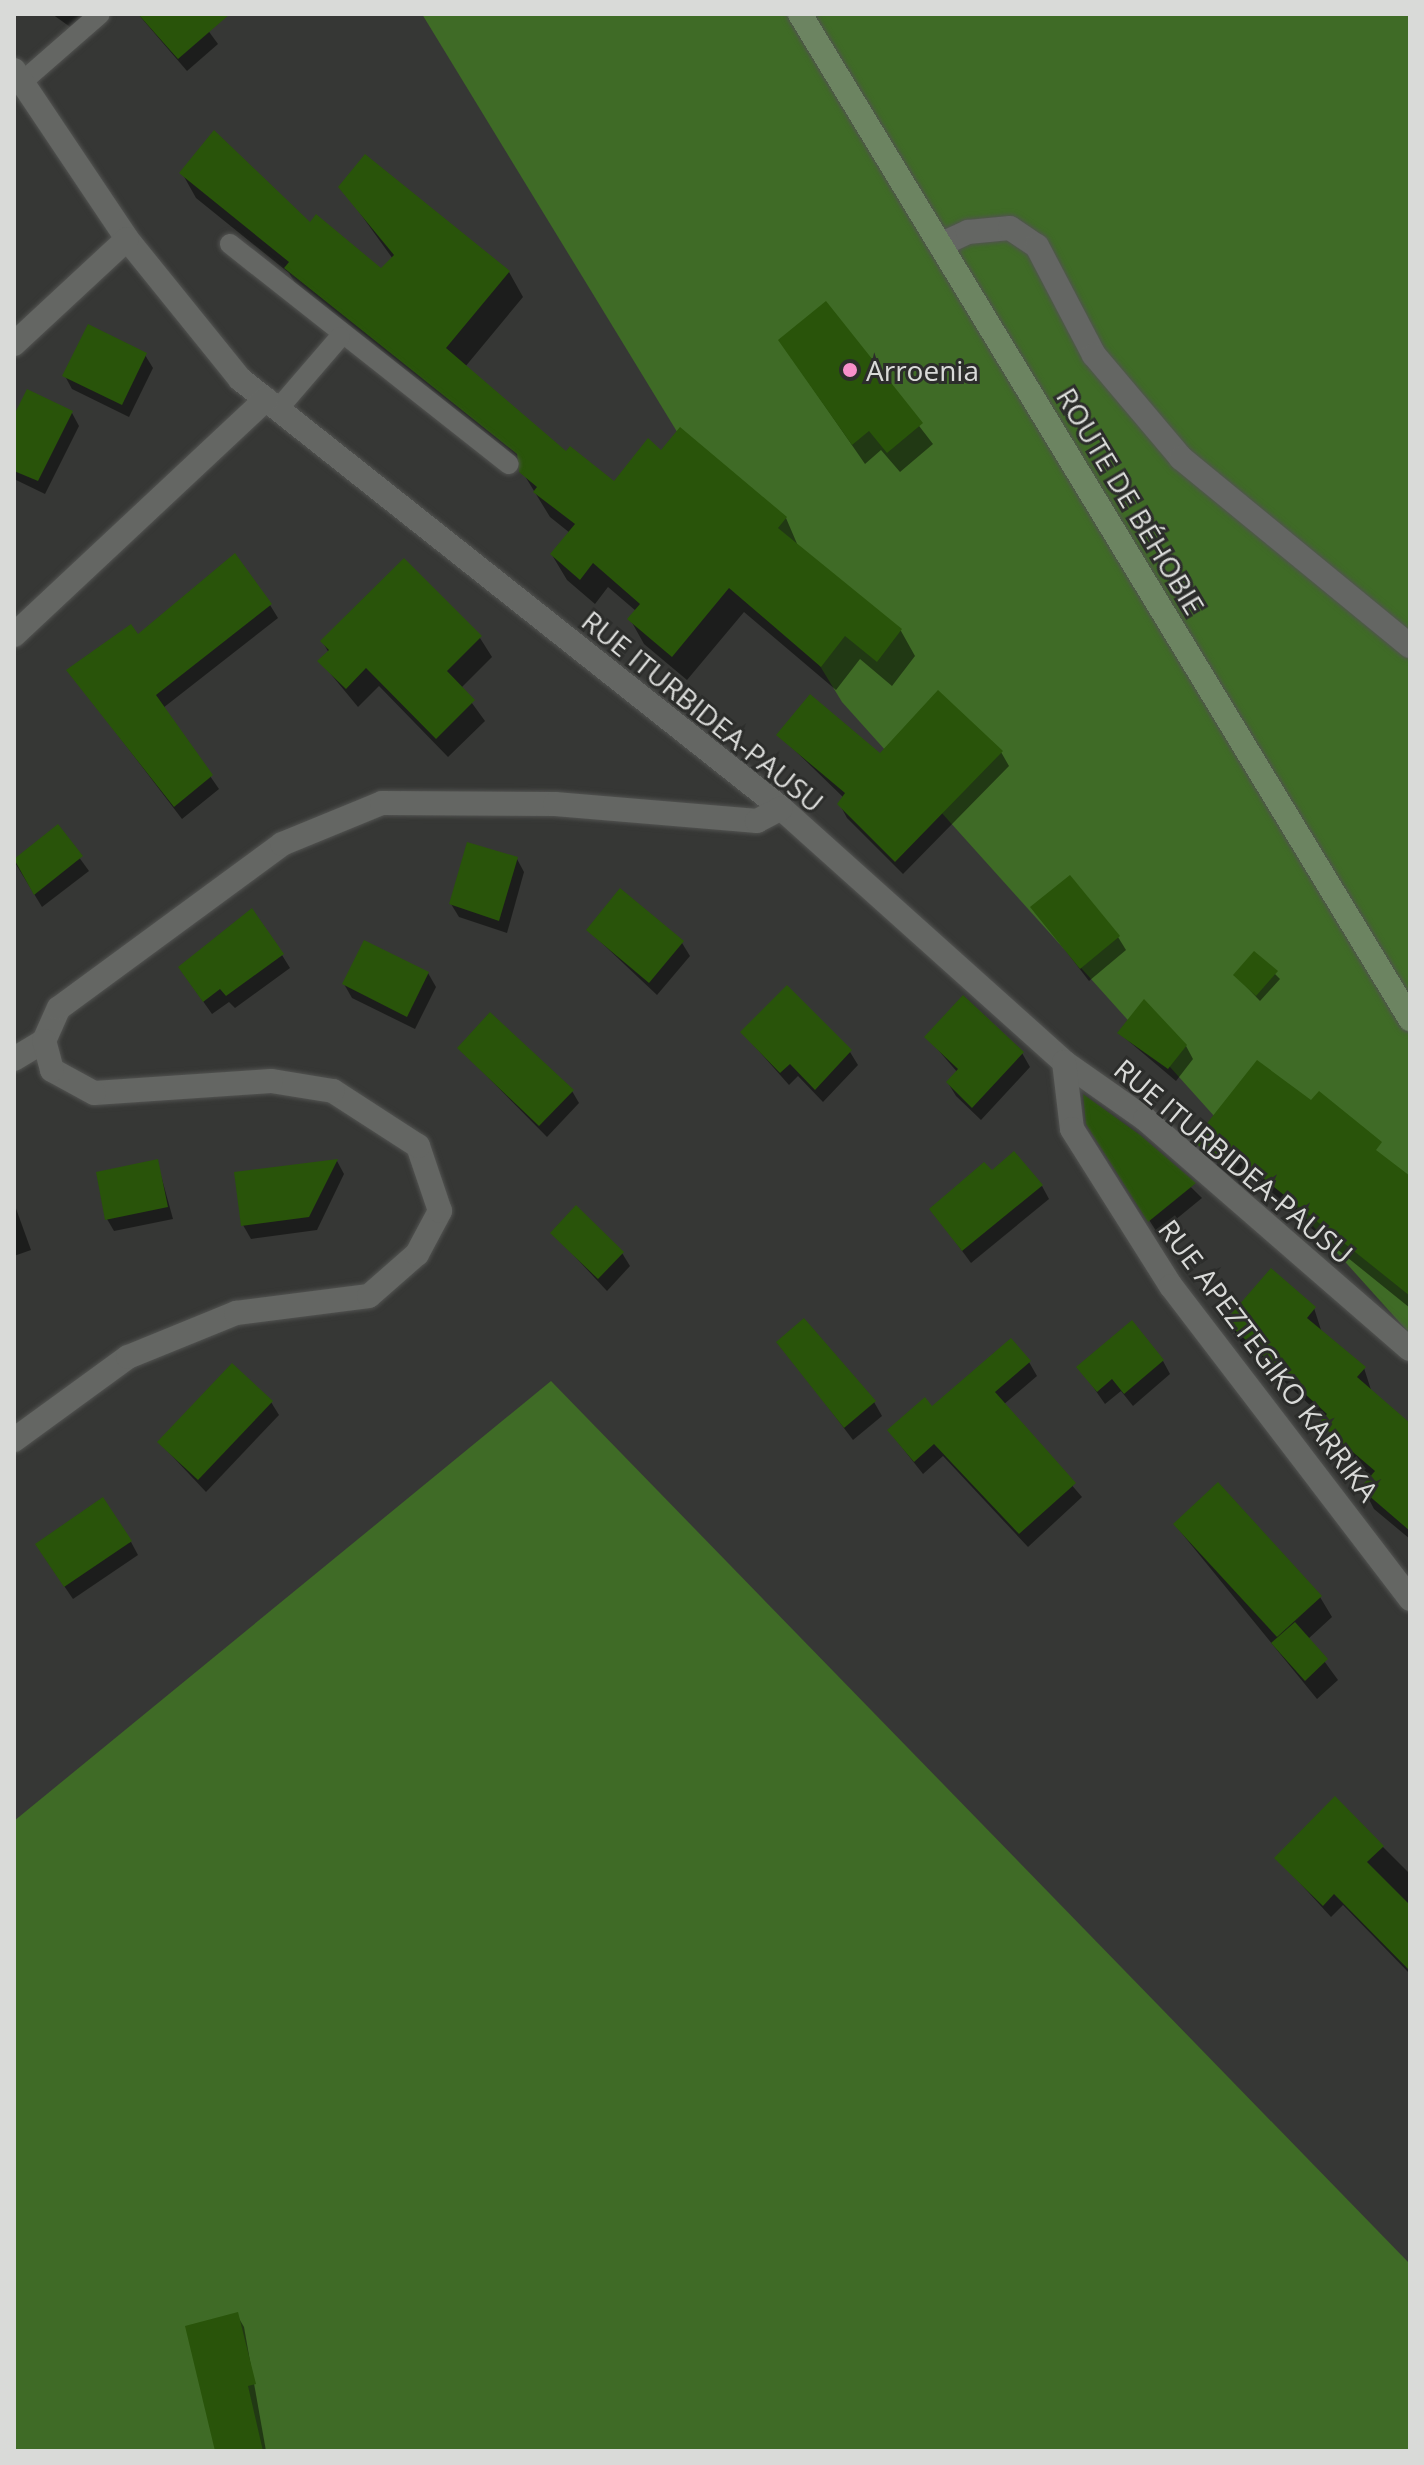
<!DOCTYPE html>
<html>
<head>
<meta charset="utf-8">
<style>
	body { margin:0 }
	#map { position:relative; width:1424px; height:2465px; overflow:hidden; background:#363735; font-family:"Open Sans",sans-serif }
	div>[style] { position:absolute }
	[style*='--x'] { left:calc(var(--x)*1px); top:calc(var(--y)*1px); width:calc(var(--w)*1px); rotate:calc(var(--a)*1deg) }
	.forest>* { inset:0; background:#3f6b26 }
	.shadow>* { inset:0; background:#0007 }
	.building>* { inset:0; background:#29540a }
	.roads { filter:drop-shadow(0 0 2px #525351) drop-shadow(0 0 2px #525351) }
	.service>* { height:20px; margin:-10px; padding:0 10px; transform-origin:10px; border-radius:10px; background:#646663 }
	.minor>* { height:24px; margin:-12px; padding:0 12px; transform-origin:12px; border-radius:12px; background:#646663 }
	.primary>* { height:24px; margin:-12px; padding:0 12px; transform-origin:12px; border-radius:12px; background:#6c8461 }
	.dots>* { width:22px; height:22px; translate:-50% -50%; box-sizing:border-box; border:4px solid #2c2d2b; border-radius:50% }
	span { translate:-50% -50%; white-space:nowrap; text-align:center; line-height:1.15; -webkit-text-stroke:6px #2c2d2b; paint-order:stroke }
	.poi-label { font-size:28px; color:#d9dad8 }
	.left { translate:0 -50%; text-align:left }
	.street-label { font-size:28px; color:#d9dad8 }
	.frame { position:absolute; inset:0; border:16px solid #d9dad8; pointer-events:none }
</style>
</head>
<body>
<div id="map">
	<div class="forest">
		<div style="clip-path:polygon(422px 14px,1410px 14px,1410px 1334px,842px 702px)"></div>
		<div style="clip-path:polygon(551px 1381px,1410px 2264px,1410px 2451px,14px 2451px,14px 1821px)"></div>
	</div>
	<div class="shadow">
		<div style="clip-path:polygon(52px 14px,106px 14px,80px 34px)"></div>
		<div style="clip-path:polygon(138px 14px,196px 14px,218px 44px,187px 71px)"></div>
		<div style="clip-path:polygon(182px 173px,310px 225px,381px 271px,393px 259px,341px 187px,509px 272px,523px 297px,465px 367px,567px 454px,614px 484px,661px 452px,786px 518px,798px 546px,901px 631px,915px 656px,892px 686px,860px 659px,836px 690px,744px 612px,687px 680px,644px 644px,630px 619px,636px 611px,608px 587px,595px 604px,567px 580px,552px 555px,570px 533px,550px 517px,520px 468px,301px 293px,289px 273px,196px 198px)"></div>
		<div style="clip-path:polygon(825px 304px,933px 444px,900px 472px,881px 450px,865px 464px,780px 341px)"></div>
		<div style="clip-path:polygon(145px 355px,153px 368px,129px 417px,72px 389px,65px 376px)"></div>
		<div style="clip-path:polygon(72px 413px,79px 426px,45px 494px,14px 479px,14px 419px)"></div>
		<div style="clip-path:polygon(270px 605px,278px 618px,163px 708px,219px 789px,182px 819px,69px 671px,138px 637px)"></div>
		<div style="clip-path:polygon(480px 638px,492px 657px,461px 688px,485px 721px,448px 757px,379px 686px,358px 707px,320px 661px,329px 653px,322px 641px)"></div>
		<div style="clip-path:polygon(779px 735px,880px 756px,1001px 752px,1009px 766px,903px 874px,847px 818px,840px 805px,844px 798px)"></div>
		<div style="clip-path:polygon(57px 827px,89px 871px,42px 907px,14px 861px)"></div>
		<div style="clip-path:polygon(517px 859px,524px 872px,507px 933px,459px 917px,451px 904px)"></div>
		<div style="clip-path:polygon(1032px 907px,1118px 937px,1126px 950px,1089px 981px)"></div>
		<div style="clip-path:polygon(588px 930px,682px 943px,690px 956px,657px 995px)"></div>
		<div style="clip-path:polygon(1254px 953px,1280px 979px,1260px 1001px,1235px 975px)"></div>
		<div style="clip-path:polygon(282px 955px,290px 968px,235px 1008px,229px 1002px,212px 1014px,188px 980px)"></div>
		<div style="clip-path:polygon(428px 973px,436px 987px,415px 1029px,352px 998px,344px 984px)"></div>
		<div style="clip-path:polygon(742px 1032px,850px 1052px,858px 1065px,823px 1102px,798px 1076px,789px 1085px)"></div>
		<div style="clip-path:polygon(1119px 1033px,1186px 1046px,1193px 1059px,1176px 1081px)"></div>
		<div style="clip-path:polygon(927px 1037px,1022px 1053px,1030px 1067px,981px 1120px,956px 1096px,948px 1083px,958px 1073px)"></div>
		<div style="clip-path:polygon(460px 1049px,572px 1091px,579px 1103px,547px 1137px)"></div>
		<div style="clip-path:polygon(1139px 1136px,1202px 1198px,1158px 1234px,1097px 1138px)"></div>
		<div style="clip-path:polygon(1196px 1141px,1410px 1179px,1410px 1308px,1249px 1178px,1236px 1189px)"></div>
		<div style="clip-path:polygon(157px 1161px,173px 1219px,114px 1231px,107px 1219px)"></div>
		<div style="clip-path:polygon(337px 1161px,344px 1174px,317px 1230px,251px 1239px,243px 1225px)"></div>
		<div style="clip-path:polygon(1042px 1186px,1049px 1199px,971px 1263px,932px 1210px)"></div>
		<div style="clip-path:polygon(14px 1203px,31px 1250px,14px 1256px)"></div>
		<div style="clip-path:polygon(553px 1233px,622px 1253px,630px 1266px,607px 1291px)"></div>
		<div style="clip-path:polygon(1314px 1308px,1322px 1333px,1364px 1368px,1372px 1393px,1410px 1426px,1410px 1539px,1374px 1509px,1363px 1488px,1372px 1477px,1334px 1444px,1325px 1419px,1240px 1341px,1228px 1321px)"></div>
		<div style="clip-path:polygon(779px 1342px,874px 1402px,882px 1416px,853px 1440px)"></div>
		<div style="clip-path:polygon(1163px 1361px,1170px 1374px,1133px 1406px,1121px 1391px,1105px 1404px,1079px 1367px)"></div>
		<div style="clip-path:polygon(1029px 1362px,1037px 1376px,1003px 1405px,1082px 1497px,1028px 1547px,943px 1456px,923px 1474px,889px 1431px)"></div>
		<div style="clip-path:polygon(271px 1402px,279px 1415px,206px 1492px,159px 1442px)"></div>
		<div style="clip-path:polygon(1175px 1525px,1320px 1597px,1332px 1617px,1308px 1639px,1338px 1680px,1317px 1699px)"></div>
		<div style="clip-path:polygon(131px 1542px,138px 1555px,73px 1599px,45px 1558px)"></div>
		<div style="clip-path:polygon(1335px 1799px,1410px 1874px,1410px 1974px,1343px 1905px,1331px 1917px,1277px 1858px)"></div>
		<div style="clip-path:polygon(237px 2315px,244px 2327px,266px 2451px,217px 2451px)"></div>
	</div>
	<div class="building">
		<div style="clip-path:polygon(138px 14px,230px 14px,178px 59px)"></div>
		<div style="clip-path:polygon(214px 130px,310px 222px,316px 214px,381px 268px,394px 255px,338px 187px,365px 154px,510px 271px,446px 348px,566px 451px,570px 446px,614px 481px,648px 438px,661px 450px,680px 427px,787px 517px,778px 528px,902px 629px,877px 662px,845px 636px,821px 667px,729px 588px,672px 657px,627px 619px,640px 604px,593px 563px,580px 580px,550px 554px,575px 524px,533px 492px,537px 487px,519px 472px,517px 454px,284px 268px,289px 262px,179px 173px)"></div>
		<div style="clip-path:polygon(826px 301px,923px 423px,887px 453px,869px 431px,852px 445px,778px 340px)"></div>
		<div style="clip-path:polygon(88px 324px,147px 353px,122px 405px,62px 376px)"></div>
		<div style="clip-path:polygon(27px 389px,73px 411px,38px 481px,14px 471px,14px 415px)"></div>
		<div style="clip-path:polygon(235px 553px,272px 604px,156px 695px,213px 775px,174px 807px,66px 670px,131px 624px,138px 634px)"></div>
		<div style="clip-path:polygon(404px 558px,482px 636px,447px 671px,475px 700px,436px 739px,366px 668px,346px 689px,317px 661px,329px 650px,320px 641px)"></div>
		<div style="clip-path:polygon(938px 690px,1003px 751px,895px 862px,837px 804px,845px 793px,776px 735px,810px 694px,880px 753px)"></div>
		<div style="clip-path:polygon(58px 824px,83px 856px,34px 895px,14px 859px)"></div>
		<div style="clip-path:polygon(467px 842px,518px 857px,499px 921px,449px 904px)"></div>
		<div style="clip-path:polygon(1070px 875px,1120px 936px,1080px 969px,1030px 907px)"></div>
		<div style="clip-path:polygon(620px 888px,684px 941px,649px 983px,586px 930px)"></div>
		<div style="clip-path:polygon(252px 908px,284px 954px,226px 996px,220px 989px,203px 1002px,178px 967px)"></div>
		<div style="clip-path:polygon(364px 940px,429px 972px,407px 1017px,342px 984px)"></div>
		<div style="clip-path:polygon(1254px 951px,1278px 971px,1256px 996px,1233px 975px)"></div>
		<div style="clip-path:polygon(787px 985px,852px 1050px,815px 1090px,790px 1064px,780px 1073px,740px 1032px)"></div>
		<div style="clip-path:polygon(963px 995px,1024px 1052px,972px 1108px,946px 1082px,958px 1069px,924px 1037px)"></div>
		<div style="clip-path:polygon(1144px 999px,1187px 1045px,1168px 1069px,1117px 1033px)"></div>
		<div style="clip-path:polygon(490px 1012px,574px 1090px,539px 1126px,457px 1048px)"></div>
		<div style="clip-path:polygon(1257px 1060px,1311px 1100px,1319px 1091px,1382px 1142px,1376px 1150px,1410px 1176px,1410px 1296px,1233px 1154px,1220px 1164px,1193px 1141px)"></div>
		<div style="clip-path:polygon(1083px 1094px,1140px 1135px,1196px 1183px,1148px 1222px,1086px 1124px)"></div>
		<div style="clip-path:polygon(1014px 1151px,1043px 1185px,962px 1251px,929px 1209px,984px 1162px,992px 1170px)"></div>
		<div style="clip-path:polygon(158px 1159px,168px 1207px,105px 1220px,96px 1172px)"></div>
		<div style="clip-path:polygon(338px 1159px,309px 1217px,241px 1226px,234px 1172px)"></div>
		<div style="clip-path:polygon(576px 1205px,624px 1252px,598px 1279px,550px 1233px)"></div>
		<div style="clip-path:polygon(1271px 1268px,1316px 1307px,1307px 1318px,1366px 1367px,1357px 1377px,1410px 1423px,1410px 1531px,1360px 1488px,1375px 1471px,1319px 1423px,1327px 1414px,1225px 1321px)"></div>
		<div style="clip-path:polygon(804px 1318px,876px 1401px,844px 1428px,776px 1342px)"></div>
		<div style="clip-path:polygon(1132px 1320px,1164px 1360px,1124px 1394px,1112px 1379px,1097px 1392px,1076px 1367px)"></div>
		<div style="clip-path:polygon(1011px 1338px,1031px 1361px,995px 1392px,1076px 1483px,1019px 1534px,934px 1444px,914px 1462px,887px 1430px,925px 1397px,932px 1406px)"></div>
		<div style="clip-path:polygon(232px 1363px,273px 1401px,198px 1480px,157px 1442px)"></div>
		<div style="clip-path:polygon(1218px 1482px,1322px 1596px,1277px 1637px,1173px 1524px)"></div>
		<div style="clip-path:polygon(103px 1497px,132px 1541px,64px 1587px,35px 1544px)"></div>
		<div style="clip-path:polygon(1295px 1622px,1328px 1659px,1305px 1681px,1271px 1643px)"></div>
		<div style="clip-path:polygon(1335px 1796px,1384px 1846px,1367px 1862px,1410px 1905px,1410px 1971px,1334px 1894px,1323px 1906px,1274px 1858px)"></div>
		<div style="clip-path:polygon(238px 2312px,256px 2384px,248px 2386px,263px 2451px,215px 2451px,185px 2326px)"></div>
	</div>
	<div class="roads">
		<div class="service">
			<div style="--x:22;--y:82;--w:103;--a:-41.1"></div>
			<div style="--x:230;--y:244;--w:355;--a:38.3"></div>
			<div style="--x:278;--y:409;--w:95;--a:-49.3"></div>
		</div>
		<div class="minor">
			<div style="--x:14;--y:70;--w:203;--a:56.2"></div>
			<div style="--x:127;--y:239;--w:180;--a:51.1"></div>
			<div style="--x:240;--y:379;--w:690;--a:38.41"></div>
			<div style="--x:781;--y:808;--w:380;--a:41.9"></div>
			<div style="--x:1064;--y:1062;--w:99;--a:35.1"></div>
			<div style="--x:1145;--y:1119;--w:351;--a:41"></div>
			<div style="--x:940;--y:245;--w:31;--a:-25"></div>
			<div style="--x:968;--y:232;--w:42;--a:-5.4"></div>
			<div style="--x:1010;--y:228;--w:32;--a:34"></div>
			<div style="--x:1037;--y:246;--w:123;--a:62.4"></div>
			<div style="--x:1094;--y:355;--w:135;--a:49.8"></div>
			<div style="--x:1181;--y:458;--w:296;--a:39.4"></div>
			<div style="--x:14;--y:344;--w:154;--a:-42.9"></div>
			<div style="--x:14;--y:635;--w:345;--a:-43.1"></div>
			<div style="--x:14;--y:1059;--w:35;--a:-31"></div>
			<div style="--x:44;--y:1041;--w:36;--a:-66"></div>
			<div style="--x:59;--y:1008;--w:277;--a:-36.3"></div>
			<div style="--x:282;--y:844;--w:108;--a:-22.3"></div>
			<div style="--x:382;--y:803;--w:173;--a:0.3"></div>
			<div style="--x:555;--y:804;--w:203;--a:4.8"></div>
			<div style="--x:757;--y:821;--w:27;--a:-28"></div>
			<div style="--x:1064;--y:1062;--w:67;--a:83.2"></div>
			<div style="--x:1072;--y:1129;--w:186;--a:57.8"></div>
			<div style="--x:1171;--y:1286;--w:394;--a:52.6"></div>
			<div style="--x:14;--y:1440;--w:141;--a:-36.1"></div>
			<div style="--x:128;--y:1357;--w:117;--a:-22.2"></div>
			<div style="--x:236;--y:1313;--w:134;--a:-7.3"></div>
			<div style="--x:369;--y:1296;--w:64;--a:-41.2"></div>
			<div style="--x:417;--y:1254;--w:49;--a:-61.9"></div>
			<div style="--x:440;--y:1211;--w:69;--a:-108.7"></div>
			<div style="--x:418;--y:1146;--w:101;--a:-147.1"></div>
			<div style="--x:333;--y:1091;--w:63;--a:-170.8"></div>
			<div style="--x:271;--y:1081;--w:177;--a:176.1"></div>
			<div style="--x:94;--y:1093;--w:48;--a:-151.3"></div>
			<div style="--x:52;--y:1070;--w:30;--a:-105"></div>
		</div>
		<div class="primary">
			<div style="--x:800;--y:14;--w:1176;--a:58.74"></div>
		</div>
	</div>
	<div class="dots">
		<div style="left:850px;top:370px;background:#f890cb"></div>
	</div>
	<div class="poi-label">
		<span class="left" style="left:866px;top:370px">Arroenia</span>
	</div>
	<div class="street-label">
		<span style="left:1131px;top:501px;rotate:59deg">ROUTE DE BÉHOBIE</span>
		<span style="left:703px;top:711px;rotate:39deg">RUE ITURBIDEA-PAUSU</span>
		<span style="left:1234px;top:1161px;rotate:40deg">RUE ITURBIDEA-PAUSU</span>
		<span style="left:1269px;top:1360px;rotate:53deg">RUE APEZTEGIKO KARRIKA</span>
	</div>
	<div class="frame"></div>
</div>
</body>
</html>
